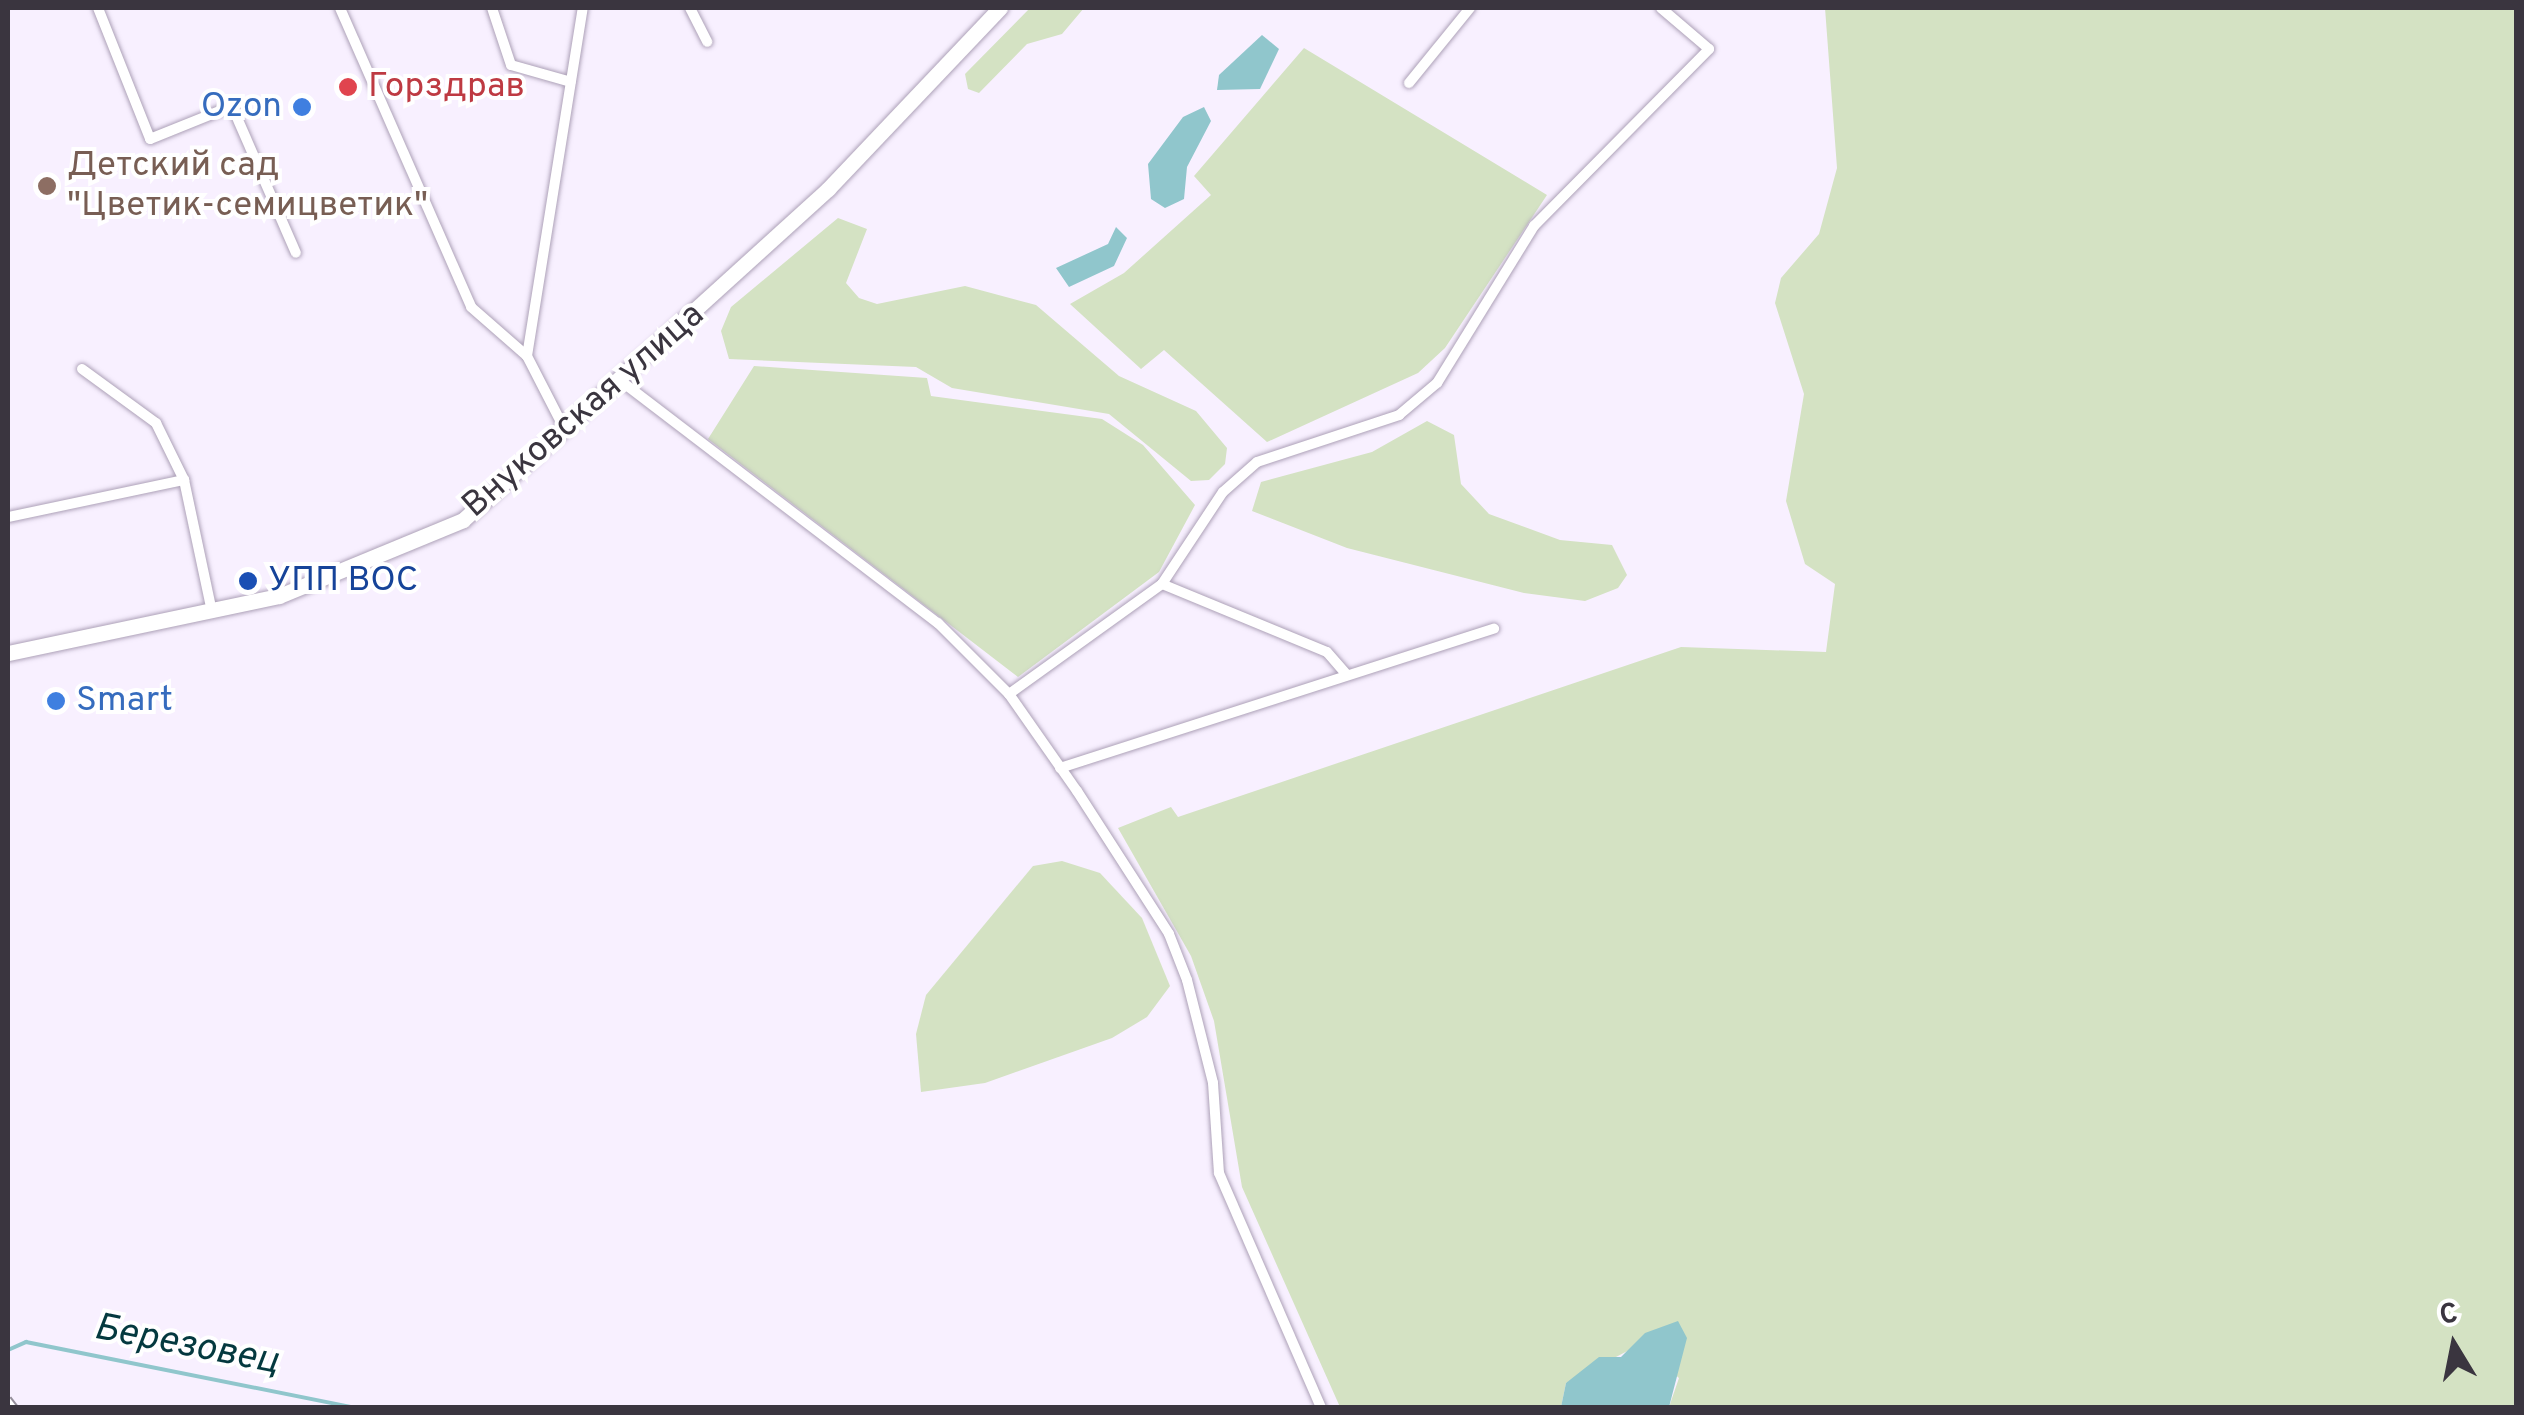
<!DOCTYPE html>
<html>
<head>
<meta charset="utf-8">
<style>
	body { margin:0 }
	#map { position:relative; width:2524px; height:1415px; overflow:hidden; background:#f8f0ff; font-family:Overpass,sans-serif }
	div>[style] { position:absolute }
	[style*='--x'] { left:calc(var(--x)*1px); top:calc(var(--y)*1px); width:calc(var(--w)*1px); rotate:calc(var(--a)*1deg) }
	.green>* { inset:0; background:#d4e2c3 }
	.water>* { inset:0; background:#90c6cc }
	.stream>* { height:4px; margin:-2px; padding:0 2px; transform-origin:2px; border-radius:2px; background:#90c6cc }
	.roads { filter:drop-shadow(0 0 2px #ada1b8) drop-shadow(0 0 2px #ada1b8) }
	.street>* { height:10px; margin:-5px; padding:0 5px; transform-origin:5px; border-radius:5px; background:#fff }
	.secondary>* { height:15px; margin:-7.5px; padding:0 7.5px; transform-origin:7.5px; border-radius:7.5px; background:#fff }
	.rail>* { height:8px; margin-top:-4px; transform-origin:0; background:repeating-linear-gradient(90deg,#fff 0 11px,#948e9a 0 22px); box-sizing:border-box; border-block:2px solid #948e9a }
	.dots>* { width:28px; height:28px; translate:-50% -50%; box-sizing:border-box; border:5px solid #fff; border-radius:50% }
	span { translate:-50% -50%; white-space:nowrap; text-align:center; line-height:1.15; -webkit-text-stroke:8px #fff; paint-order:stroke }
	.health-label { font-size:35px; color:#be3a42 }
	.left { translate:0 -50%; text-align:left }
	.shop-label { font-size:35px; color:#366cbe }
	.right { translate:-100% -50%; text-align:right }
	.education-label { font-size:35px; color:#785e54 }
	.street-label { font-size:35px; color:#3a353f }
	.transit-label { font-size:35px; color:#164399 }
	.water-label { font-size:38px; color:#04393f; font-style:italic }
	.frame { position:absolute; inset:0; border:10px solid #3a353f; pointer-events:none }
	.north { position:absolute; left:2404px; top:1295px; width:100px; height:100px; -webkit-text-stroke:8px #fff; paint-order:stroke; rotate:350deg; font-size:28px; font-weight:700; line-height:40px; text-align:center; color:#3a353f }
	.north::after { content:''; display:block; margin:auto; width:35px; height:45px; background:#3a353f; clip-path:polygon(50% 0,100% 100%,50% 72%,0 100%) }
</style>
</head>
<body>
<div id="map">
	<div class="green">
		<div style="clip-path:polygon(1030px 8px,1084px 8px,1062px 34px,1027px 44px,979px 93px,968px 89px,965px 74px)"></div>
		<div style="clip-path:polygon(1825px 8px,2516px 8px,2516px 1407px,1669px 1407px,1679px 1378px,1639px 1345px,1566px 1383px,1561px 1407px,1340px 1407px,1242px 1187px,1214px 1021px,1191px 956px,1118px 828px,1171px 807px,1178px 817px,1681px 647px,1826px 652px,1835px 584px,1805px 564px,1786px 501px,1804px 394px,1775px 303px,1781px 278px,1819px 234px,1837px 168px)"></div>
		<div style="clip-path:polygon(1304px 48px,1547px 195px,1445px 348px,1418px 373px,1267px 442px,1164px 350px,1141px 369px,1070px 304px,1124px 273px,1211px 195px,1194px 176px)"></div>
		<div style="clip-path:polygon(838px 218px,867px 229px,846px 283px,859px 298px,877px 304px,965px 286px,1036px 305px,1119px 376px,1196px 411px,1227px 448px,1225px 464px,1209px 480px,1191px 481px,1109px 414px,952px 388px,916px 367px,729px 359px,721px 331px,731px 307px)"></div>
		<div style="clip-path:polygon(754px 366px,927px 378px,931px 396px,1102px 419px,1143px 445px,1195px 505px,1159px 572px,1018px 677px,708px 439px)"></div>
		<div style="clip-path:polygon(1427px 421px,1454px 435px,1461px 484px,1489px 514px,1560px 540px,1612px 545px,1627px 575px,1618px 588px,1585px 601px,1524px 593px,1347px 548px,1252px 511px,1261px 482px,1372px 452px)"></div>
		<div style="clip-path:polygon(1062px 861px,1100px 873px,1142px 918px,1170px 986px,1147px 1017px,1112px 1038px,985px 1083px,921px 1092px,916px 1034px,926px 995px,1033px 866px)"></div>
	</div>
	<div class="water">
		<div style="clip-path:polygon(1262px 35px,1279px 49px,1260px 89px,1217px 90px,1219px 75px)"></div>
		<div style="clip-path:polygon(1204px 107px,1211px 121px,1187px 167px,1184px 199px,1165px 208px,1151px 199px,1148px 164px,1183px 117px)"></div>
		<div style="clip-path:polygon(1116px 227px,1127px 238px,1114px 266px,1069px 287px,1056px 268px,1108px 244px)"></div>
		<div style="clip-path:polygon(1678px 1321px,1687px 1338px,1669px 1407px,1561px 1407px,1566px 1383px,1599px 1357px,1621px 1357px,1645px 1333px)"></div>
	</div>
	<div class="stream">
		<div style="--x:8;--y:1350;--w:20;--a:-24"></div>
		<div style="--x:26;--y:1342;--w:336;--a:11.3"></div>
	</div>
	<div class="roads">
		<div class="street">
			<div style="--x:98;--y:8;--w:141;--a:68.3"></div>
			<div style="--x:150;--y:139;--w:88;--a:-21.9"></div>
			<div style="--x:232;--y:106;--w:160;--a:66.5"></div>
			<div style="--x:340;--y:8;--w:326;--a:66.3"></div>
			<div style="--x:471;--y:307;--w:74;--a:41.2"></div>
			<div style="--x:527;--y:356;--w:83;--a:62.8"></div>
			<div style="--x:492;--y:8;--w:60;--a:71.6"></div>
			<div style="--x:511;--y:65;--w:62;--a:15.8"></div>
			<div style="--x:690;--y:8;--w:38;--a:63"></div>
			<div style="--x:1409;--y:83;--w:97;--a:-50.9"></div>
			<div style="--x:527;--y:356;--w:352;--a:-80.9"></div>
			<div style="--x:82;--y:369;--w:92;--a:36.1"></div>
			<div style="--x:156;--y:423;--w:64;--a:63.8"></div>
			<div style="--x:184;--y:480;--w:135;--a:78"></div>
			<div style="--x:621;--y:381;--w:399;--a:37.4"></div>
			<div style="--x:938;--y:623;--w:100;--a:45"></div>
			<div style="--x:1009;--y:694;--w:118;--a:55"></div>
			<div style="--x:1077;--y:791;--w:170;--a:57.2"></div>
			<div style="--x:1169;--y:934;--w:49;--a:68.6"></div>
			<div style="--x:1187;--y:980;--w:106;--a:75.8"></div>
			<div style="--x:1213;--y:1083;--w:90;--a:86.2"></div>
			<div style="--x:1219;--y:1173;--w:256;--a:66.5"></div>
			<div style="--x:8;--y:517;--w:180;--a:-11.9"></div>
			<div style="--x:1162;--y:584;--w:178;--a:22.4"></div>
			<div style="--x:1327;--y:652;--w:30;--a:49"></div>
			<div style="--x:1009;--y:694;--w:188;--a:-35.7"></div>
			<div style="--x:1162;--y:584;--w:110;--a:-56.5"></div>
			<div style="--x:1223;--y:492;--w:45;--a:-41.4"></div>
			<div style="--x:1257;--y:462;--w:150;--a:-18.3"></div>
			<div style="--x:1399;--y:415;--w:50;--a:-40.1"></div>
			<div style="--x:1437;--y:383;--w:185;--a:-58.3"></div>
			<div style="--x:1534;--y:226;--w:249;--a:-45.3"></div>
			<div style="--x:1709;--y:49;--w:63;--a:-139.5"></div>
			<div style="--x:1060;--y:768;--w:456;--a:-17.8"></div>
		</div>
		<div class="secondary">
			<div style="--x:8;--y:653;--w:277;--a:-11.9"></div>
			<div style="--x:279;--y:596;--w:199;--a:-22.4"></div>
			<div style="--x:463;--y:520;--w:493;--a:-42.2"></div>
			<div style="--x:828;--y:189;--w:250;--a:-46.5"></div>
		</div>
	</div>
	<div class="rail">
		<div style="--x:8;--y:1399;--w:11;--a:52"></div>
	</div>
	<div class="dots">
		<div style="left:348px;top:87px;background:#e0444e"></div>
		<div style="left:302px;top:107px;background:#3f7fe0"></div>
		<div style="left:47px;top:186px;background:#8d6e63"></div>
		<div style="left:248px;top:581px;background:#1a4fb4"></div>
		<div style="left:56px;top:701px;background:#3f7fe0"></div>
	</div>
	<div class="health-label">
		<span class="left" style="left:368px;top:87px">Горздрав</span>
	</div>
	<div class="shop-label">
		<span class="right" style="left:282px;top:107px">Ozon</span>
		<span class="left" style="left:76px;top:701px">Smart</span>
	</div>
	<div class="education-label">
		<span class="left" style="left:67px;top:186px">Детский сад<br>"Цветик-семицветик"</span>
	</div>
	<div class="street-label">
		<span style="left:584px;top:411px;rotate:-41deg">Внуковская улица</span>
	</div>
	<div class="transit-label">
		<span class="left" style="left:268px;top:581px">УПП ВОС</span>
	</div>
	<div class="water-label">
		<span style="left:186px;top:1346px;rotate:11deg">Березовец</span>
	</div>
	<div class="frame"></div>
	<div class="north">С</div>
</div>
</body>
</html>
